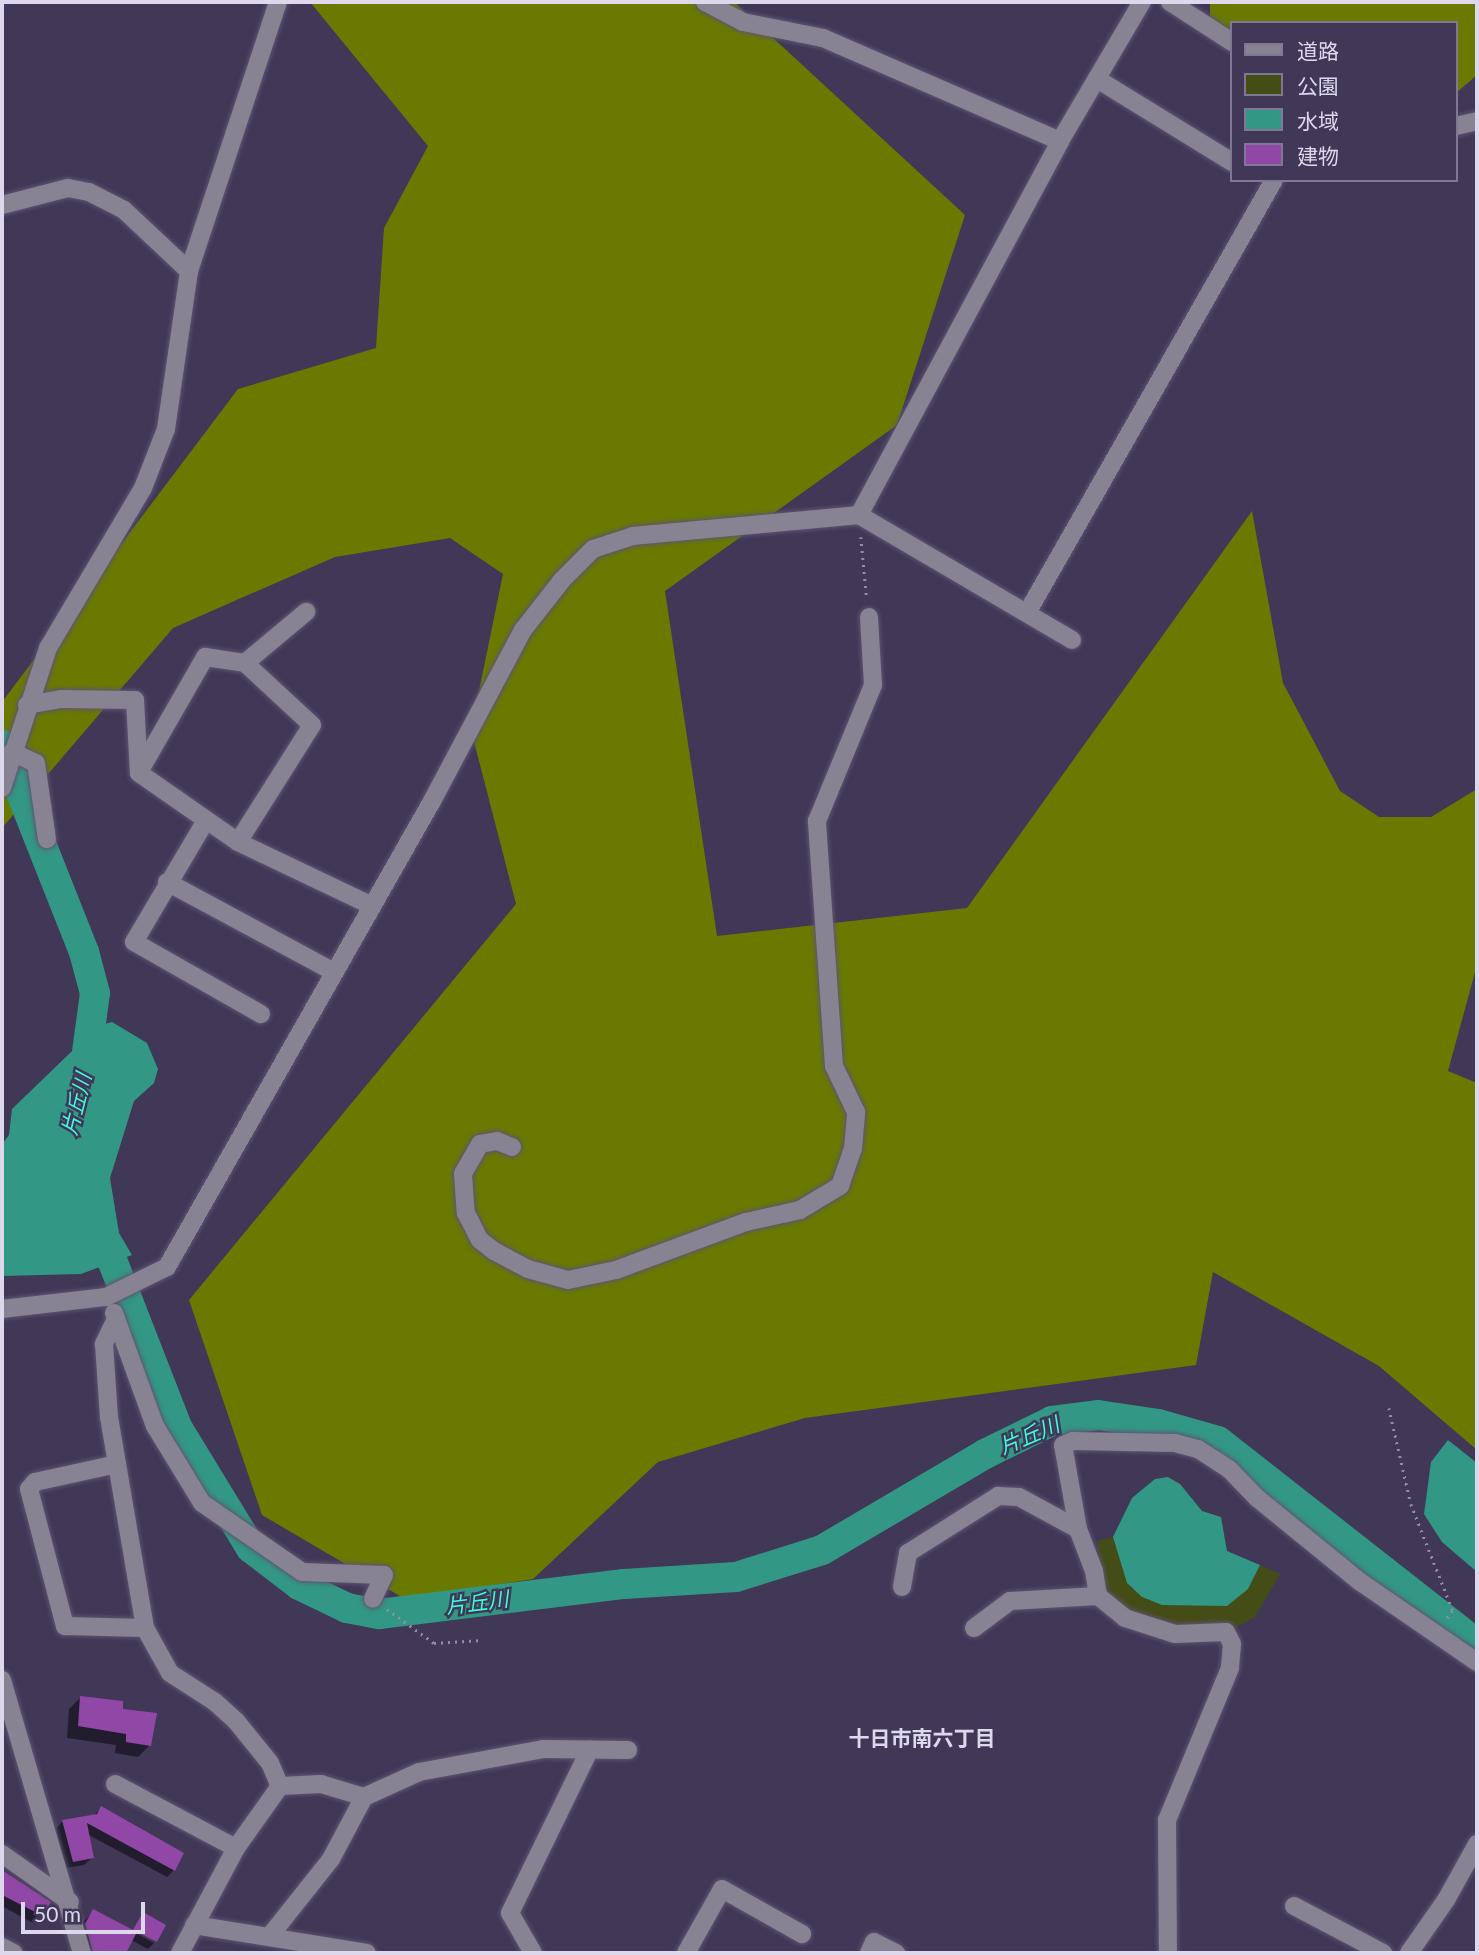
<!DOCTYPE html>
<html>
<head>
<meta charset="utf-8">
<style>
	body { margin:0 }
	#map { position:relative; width:1479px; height:1955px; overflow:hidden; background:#413757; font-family:Lato,"Noto Sans JP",sans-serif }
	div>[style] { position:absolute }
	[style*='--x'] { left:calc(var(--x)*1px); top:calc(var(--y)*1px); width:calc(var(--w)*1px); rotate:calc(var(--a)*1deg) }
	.green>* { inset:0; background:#444d16 }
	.forest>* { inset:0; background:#6a7a00 }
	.water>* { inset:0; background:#339785 }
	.shadow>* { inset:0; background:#0007 }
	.river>* { height:30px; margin:-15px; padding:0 15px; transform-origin:15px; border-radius:15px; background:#339785 }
	.building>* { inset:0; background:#9147a6 }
	.path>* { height:2.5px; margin-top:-1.25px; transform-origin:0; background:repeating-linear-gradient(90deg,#938ca6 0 2px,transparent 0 7px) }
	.roads { filter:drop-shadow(0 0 2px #5d5472) drop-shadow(0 0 2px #5d5472) }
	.minor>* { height:18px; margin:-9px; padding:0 9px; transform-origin:9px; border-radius:9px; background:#878393 }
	span { translate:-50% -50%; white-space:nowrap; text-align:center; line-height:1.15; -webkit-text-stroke:5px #413757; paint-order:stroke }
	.water-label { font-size:21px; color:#3dfbdc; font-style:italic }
	.neighbourhood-label { font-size:21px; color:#ddd8ec; font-weight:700 }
	.frame { position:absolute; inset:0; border:4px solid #ddd8ec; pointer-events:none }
	.legend { position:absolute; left:1230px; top:21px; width:228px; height:161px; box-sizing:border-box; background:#413757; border:2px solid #7f7793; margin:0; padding:9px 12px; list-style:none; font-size:21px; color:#ddd8ec }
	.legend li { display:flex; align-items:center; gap:14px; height:35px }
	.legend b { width:35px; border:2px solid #7f7793 }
	.scale { position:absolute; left:21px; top:1902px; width:124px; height:32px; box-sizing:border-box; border:4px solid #ddd8ec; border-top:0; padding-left:9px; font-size:21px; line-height:24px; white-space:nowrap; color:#ddd8ec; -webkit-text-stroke:5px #413757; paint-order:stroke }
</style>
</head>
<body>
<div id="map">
	<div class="green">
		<div style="clip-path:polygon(1113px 1537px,1131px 1589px,1248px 1589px,1260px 1565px,1280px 1574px,1255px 1617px,1237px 1627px,1174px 1630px,1118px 1608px,1105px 1591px,1097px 1541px)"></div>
	</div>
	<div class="forest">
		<div style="clip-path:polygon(310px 2px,734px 2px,965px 215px,897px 425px,665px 591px,717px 936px,967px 908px,1252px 511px,1283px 683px,1340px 791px,1379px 817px,1431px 817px,1477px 789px,1477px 965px,1448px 1071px,1477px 1083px,1477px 1450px,1379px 1366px,1213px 1272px,1196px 1365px,805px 1418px,658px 1462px,533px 1579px,405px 1599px,262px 1515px,189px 1300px,516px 904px,471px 730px,503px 574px,450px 538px,335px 557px,173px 628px,2px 828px,2px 702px,238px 389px,376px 348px,384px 228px,428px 146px)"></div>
		<div style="clip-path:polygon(1210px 2px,1477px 2px,1477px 75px,1456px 93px,1456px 23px,1232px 23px,1232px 32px,1210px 18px)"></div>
	</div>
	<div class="water">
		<div style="clip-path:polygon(112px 1022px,147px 1043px,158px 1069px,154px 1083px,134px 1101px,110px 1178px,119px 1233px,132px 1255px,81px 1274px,2px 1276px,2px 1144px,9px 1135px,12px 1109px,98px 1026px)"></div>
		<div style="clip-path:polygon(1448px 1440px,1477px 1463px,1477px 1572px,1442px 1542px,1424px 1514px,1431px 1462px)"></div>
		<div style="clip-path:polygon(1168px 1477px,1180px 1484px,1202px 1511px,1221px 1517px,1227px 1551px,1260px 1565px,1248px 1589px,1227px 1606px,1162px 1605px,1142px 1597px,1127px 1583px,1113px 1537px,1132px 1498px,1155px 1479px)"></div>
	</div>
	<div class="shadow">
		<div style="clip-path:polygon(80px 1698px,121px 1710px,150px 1745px,138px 1757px,115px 1753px,116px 1745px,67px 1738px,69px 1709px)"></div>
		<div style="clip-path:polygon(101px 1808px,174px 1870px,167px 1877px,87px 1834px,92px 1858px,84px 1865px,66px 1868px,56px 1829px,63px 1821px,93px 1816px)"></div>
		<div style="clip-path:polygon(2px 1874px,48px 1903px,33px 1923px,2px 1906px)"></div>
		<div style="clip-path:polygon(94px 1911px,154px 1943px,148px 1949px,131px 1940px,124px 1953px,99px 1953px,86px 1946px,92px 1953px,79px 1953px,82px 1923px)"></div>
	</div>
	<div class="river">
		<div style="--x:2;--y:745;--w:223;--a:68.4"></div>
		<div style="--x:84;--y:952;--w:42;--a:75"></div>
		<div style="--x:95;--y:993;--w:82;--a:97.7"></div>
		<div style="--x:98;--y:1224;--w:218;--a:68.7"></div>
		<div style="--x:177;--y:1427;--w:142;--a:58.6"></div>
		<div style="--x:251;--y:1548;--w:61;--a:37.6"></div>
		<div style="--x:299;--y:1585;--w:53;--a:25.6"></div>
		<div style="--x:347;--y:1608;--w:33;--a:11"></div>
		<div style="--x:379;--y:1614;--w:247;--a:-7"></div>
		<div style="--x:624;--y:1584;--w:112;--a:-3.6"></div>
		<div style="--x:736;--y:1577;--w:90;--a:-17.4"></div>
		<div style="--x:822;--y:1550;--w:189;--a:-30.5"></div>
		<div style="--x:985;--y:1454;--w:75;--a:-26.2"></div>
		<div style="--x:1052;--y:1421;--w:46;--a:-7.4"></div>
		<div style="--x:1098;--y:1415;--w:61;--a:8.5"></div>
		<div style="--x:1158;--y:1424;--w:62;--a:15.8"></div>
		<div style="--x:1218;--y:1441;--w:329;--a:38.1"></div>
	</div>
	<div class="building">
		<div style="clip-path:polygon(80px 1696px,123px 1701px,123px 1709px,157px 1713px,151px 1746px,126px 1742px,126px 1734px,78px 1726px)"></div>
		<div style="clip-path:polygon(101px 1806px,184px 1853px,175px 1871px,87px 1823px,94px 1858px,73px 1862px,62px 1820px,97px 1814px)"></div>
		<div style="clip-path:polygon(2px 1870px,51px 1902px,43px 1916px,2px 1895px)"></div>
		<div style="clip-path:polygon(93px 1909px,137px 1932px,126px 1953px,93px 1953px,85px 1924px)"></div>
		<div style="clip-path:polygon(143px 1912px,166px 1925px,157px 1942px,133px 1930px)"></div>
	</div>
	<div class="path">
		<div style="--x:861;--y:537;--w:63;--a:84.6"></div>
		<div style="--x:1389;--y:1408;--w:98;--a:77.1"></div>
		<div style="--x:1411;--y:1504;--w:115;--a:68.6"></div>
		<div style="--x:1453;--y:1611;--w:13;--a:129"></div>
		<div style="--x:387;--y:1609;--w:58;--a:35.9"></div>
		<div style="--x:434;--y:1643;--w:49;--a:-3.5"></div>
	</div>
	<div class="roads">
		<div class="minor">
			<div style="--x:705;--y:2;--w:43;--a:27.8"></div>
			<div style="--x:743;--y:22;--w:82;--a:11.3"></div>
			<div style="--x:823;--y:38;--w:258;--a:23.5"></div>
			<div style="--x:1170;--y:2;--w:74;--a:32.8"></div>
			<div style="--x:1097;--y:79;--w:158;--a:31.6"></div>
			<div style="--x:1456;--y:126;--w:22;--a:-13"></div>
			<div style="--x:2;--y:205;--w:68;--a:-14.4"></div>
			<div style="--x:68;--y:188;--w:21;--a:11"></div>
			<div style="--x:89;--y:192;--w:39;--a:27"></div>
			<div style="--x:124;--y:210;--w:89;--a:43.2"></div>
			<div style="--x:859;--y:515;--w:425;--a:-61.7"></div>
			<div style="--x:1060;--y:141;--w:161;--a:-59.5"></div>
			<div style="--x:1027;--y:613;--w:498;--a:-60.3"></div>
			<div style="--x:245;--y:663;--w:80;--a:-39.9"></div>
			<div style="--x:27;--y:705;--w:35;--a:-10"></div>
			<div style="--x:61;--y:699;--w:74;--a:0.8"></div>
			<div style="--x:135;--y:700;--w:73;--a:86.9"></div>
			<div style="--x:139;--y:773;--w:121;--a:34.9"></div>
			<div style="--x:238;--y:842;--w:146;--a:25.5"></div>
			<div style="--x:12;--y:752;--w:26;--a:25"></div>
			<div style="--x:36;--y:763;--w:77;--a:81.8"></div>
			<div style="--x:139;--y:772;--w:133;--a:-60.1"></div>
			<div style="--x:205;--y:657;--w:40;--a:8.5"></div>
			<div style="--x:245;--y:663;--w:91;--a:42.8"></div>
			<div style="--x:312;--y:725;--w:138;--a:122.3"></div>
			<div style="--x:2;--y:788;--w:147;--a:-71.8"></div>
			<div style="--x:48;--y:648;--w:186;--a:-59.3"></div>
			<div style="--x:143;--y:488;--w:63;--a:-68.7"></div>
			<div style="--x:166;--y:429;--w:160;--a:-81.7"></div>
			<div style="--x:189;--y:271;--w:283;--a:-71.7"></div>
			<div style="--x:205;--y:822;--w:139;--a:120.6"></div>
			<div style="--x:134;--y:942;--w:146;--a:29.6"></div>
			<div style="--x:167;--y:882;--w:190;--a:28.3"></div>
			<div style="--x:512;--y:1147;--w:16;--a:-158"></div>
			<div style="--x:497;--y:1141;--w:17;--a:170"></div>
			<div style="--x:480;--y:1144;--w:34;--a:120"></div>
			<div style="--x:463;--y:1174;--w:39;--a:86"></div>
			<div style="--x:466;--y:1213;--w:30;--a:63"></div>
			<div style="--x:480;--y:1240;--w:18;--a:38"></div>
			<div style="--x:494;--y:1251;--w:38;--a:28"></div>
			<div style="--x:528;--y:1269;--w:41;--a:15.4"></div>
			<div style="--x:568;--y:1280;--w:49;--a:-11.8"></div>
			<div style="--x:616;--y:1270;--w:139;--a:-20.3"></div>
			<div style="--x:746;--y:1222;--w:55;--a:-12.5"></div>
			<div style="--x:800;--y:1210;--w:47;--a:-31"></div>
			<div style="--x:840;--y:1186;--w:39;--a:-71"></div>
			<div style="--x:853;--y:1149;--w:37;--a:-85"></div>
			<div style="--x:856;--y:1112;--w:51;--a:-115.6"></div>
			<div style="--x:834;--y:1066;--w:246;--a:-94"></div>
			<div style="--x:817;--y:821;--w:147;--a:-67.6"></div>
			<div style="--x:873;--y:685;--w:68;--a:-93.4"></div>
			<div style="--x:2;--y:1309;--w:105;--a:-6.6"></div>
			<div style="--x:106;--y:1297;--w:68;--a:-26.2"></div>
			<div style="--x:167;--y:1267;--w:536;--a:-60.37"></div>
			<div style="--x:432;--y:801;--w:194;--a:-62"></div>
			<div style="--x:523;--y:630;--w:63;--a:-52"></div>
			<div style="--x:562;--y:580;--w:44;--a:-45"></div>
			<div style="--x:593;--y:549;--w:42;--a:-18"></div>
			<div style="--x:633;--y:536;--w:227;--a:-5.3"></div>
			<div style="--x:859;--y:515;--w:247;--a:30.4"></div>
			<div style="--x:114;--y:1313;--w:120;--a:70.1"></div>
			<div style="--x:155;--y:1426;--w:90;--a:58.6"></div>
			<div style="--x:202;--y:1503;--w:121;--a:34.6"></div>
			<div style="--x:302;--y:1572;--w:82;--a:2.1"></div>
			<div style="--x:384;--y:1575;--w:26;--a:115"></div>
			<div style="--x:116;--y:1319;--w:28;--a:116"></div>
			<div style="--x:104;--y:1344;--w:73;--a:86.1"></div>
			<div style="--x:109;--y:1417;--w:214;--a:80.3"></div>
			<div style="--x:145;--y:1628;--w:51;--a:60.9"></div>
			<div style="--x:170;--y:1673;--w:54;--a:32.8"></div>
			<div style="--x:215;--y:1702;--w:28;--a:42"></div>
			<div style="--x:236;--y:1721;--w:54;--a:51"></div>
			<div style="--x:270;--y:1763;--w:25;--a:67"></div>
			<div style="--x:117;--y:1464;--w:84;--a:167.6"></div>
			<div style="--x:35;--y:1482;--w:9;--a:131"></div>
			<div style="--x:29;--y:1489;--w:142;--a:75.3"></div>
			<div style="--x:65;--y:1626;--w:80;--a:1.4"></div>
			<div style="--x:902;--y:1587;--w:35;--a:-80"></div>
			<div style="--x:908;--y:1553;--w:107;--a:-32.3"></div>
			<div style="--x:998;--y:1496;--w:21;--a:3"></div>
			<div style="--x:1019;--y:1497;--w:67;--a:28.5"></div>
			<div style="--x:1098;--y:1596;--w:25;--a:-99"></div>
			<div style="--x:1094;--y:1571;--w:45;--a:-110.9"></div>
			<div style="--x:1078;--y:1529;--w:85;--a:-100.1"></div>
			<div style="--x:1063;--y:1445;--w:11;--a:-22"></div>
			<div style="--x:1073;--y:1441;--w:102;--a:1.1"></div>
			<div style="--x:1175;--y:1443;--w:24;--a:15"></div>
			<div style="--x:1198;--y:1449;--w:37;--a:33"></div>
			<div style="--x:1229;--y:1469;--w:40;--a:46"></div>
			<div style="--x:1257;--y:1498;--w:132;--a:39.1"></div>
			<div style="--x:1359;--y:1581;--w:143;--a:34.5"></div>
			<div style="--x:974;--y:1628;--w:45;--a:-36.9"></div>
			<div style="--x:1010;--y:1601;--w:88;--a:-3.3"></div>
			<div style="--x:1098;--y:1596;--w:35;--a:39"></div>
			<div style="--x:1125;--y:1618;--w:52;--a:17.7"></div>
			<div style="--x:1175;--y:1634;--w:51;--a:-2.2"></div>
			<div style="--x:1226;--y:1632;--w:13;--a:63"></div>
			<div style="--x:1232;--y:1644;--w:24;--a:95"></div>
			<div style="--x:1230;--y:1668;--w:165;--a:112.5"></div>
			<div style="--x:1167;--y:1820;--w:133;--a:89.6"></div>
			<div style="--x:2;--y:1680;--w:284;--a:73.7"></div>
			<div style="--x:115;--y:1784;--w:137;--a:27.9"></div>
			<div style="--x:280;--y:1786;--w:41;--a:-2.8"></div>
			<div style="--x:321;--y:1784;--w:45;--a:16.8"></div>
			<div style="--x:364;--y:1797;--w:60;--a:-24.4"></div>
			<div style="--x:419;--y:1772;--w:126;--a:-10.5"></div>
			<div style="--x:543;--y:1749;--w:85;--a:0.7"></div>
			<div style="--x:2;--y:1854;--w:83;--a:35.2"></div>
			<div style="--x:1294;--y:1906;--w:101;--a:27.8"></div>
			<div style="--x:194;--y:1925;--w:175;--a:9.2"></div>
			<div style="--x:269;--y:1937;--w:100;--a:-51.5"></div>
			<div style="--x:331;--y:1859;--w:70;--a:-62"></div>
			<div style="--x:2;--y:1947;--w:13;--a:27"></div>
			<div style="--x:180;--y:1953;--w:119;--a:-61.9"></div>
			<div style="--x:236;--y:1848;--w:76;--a:-54.6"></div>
			<div style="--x:533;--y:1953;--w:46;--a:-119.9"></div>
			<div style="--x:510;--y:1913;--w:182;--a:-64"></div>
			<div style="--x:686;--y:1953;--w:73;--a:-60.6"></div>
			<div style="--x:722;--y:1889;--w:92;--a:29.4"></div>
			<div style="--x:869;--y:1953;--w:12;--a:-66"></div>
			<div style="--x:874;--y:1942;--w:25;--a:27"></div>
			<div style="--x:1409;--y:1953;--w:65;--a:-55.1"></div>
			<div style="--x:1446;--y:1900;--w:64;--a:-61"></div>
		</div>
	</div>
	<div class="water-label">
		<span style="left:76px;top:1104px;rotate:-76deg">片丘川</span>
		<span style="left:1029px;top:1435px;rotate:-23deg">片丘川</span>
		<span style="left:477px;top:1602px;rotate:-7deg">片丘川</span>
	</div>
	<div class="neighbourhood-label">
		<span style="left:922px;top:1738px">十日市南六丁目</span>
	</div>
	<div class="frame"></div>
	<ul class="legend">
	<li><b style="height:9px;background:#878393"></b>道路</li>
	<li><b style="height:19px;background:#444d16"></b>公園</li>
	<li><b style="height:19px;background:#339785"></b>水域</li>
	<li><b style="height:19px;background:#9147a6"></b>建物</li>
	</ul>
	<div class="scale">50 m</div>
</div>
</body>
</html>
